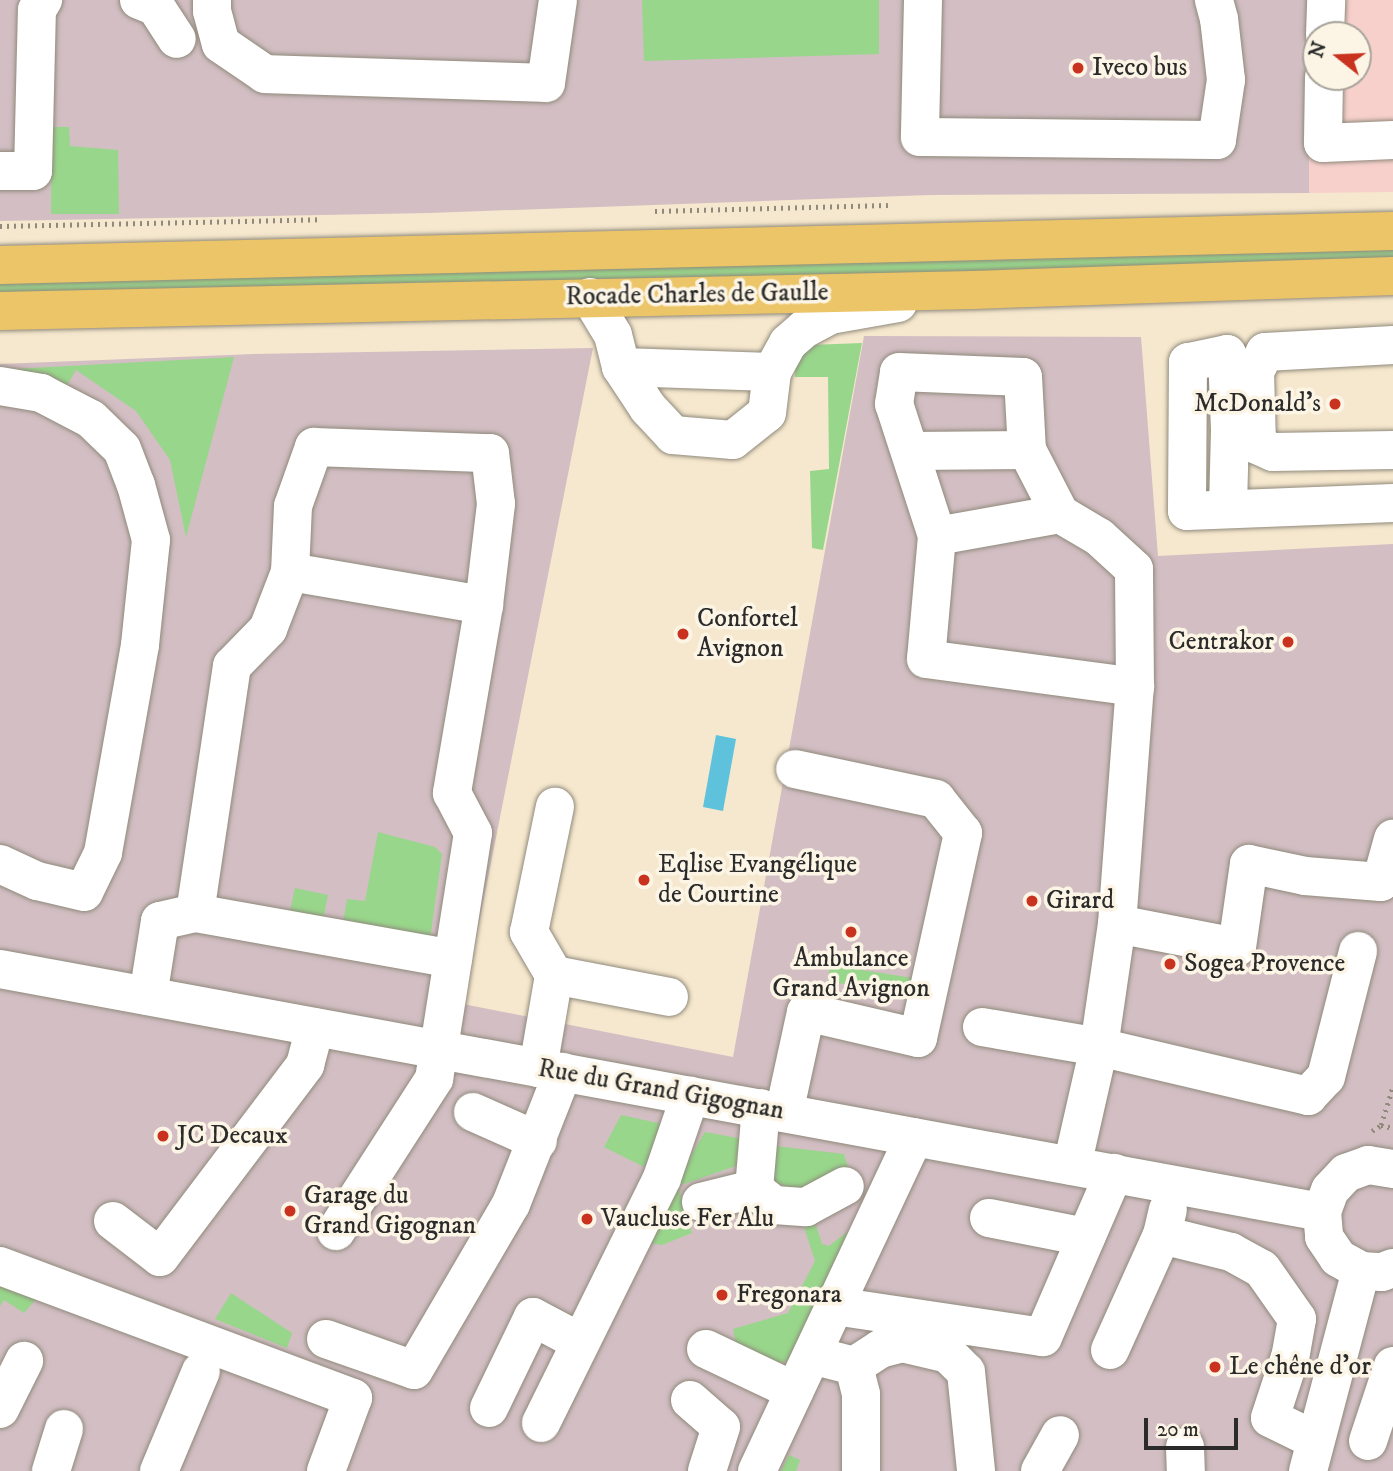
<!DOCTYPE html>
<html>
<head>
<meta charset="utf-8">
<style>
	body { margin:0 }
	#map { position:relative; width:1393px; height:1471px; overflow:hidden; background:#f6e8ce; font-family:"IM FELL DW Pica",serif }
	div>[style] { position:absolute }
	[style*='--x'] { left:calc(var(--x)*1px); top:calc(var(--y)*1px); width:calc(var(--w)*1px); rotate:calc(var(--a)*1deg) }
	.built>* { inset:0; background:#f7d0cc }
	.industrial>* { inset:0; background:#d2bec3 }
	.green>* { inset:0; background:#98d68b }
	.water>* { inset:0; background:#5ec2dc }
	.path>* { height:4.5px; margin-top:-2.25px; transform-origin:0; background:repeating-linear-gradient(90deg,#908a7c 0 2px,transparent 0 7px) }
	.roads { filter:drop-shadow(0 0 2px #908a7c) drop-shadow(0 0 2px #908a7c) }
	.minor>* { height:38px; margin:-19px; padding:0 19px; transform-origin:19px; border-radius:19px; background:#fff }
	.major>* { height:38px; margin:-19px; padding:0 19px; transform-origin:19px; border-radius:19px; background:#edc569 }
	.dots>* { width:19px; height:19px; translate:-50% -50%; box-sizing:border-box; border:4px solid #fcf5e5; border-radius:50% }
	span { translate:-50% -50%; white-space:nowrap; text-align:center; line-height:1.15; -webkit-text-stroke:7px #fcf5e5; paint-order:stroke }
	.poi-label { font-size:26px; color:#2b2b2b }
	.left { translate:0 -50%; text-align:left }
	.right { translate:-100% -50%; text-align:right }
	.street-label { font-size:26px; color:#2b2b2b }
	.north { position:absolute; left:1302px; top:21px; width:70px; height:70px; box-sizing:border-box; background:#fcf5e5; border:2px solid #a8a49b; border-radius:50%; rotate:288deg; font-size:19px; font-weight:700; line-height:28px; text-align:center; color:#2b2b2b }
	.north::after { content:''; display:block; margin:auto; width:24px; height:32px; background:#c8321e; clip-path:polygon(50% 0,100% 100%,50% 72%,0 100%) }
	.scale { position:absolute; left:1144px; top:1418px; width:94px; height:32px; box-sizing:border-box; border:4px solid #2b2b2b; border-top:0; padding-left:9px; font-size:21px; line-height:24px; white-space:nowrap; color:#2b2b2b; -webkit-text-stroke:5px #fcf5e5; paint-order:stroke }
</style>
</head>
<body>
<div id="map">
	<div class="built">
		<div style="clip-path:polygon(evenodd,1309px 0,1393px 0,1393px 192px,1309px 193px,1309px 0,1316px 35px,1358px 35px,1358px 77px,1316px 77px,1316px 35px)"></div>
	</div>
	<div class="industrial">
		<div style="clip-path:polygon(0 0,1309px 0,1309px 193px,930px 195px,429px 213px,0 221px)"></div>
		<div style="clip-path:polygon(864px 336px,1141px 337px,1158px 556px,1393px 544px,1393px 1471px,0 1471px,0 364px,254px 354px,593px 348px,463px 1004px,733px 1057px)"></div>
	</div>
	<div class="green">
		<div style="clip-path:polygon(642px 0,879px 0,879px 54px,644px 61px)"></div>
		<div style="clip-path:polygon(52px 127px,69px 127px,70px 146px,118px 150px,119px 214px,51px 214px)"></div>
		<div style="clip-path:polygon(1393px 245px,1393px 266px,0 296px,0 276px)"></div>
		<div style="clip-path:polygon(862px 343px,823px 550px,812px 548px,810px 471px,829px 469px,828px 377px,795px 377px,796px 350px,810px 345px)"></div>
		<div style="clip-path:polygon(234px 357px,186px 537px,170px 460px,136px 411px,76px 370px,66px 387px,13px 369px)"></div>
		<div style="clip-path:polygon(378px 832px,435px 847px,442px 854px,430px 939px,343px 923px,347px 899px,365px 901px)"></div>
		<div style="clip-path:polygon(295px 888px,328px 895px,324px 915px,319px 922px,290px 911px)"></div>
		<div style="clip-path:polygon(830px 965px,919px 979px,915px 997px,828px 981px)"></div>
		<div style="clip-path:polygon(621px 1115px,667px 1125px,644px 1167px,604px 1147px)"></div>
		<div style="clip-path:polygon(705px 1132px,743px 1139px,746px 1155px,736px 1166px,678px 1186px,692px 1233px,662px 1245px,646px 1242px,664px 1202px)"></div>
		<div style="clip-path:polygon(767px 1145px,844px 1154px,849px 1170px,795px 1191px,776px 1182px,766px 1166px)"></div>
		<div style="clip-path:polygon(816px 1225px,822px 1244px,829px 1246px,848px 1231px,792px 1359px,767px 1367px,738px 1353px,733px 1329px,788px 1313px,815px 1261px,804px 1227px)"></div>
		<div style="clip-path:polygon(0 1282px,38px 1297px,24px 1313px,4px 1300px,0 1306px)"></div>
		<div style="clip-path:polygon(231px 1293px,292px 1333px,287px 1348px,215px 1319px)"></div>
		<div style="clip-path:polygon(789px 1455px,800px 1460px,796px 1471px,781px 1471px)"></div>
	</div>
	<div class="water">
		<div style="clip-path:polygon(716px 735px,736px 739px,723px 811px,703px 807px)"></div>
	</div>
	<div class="path">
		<div style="--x:655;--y:211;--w:233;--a:-1.5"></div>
		<div style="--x:0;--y:226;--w:321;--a:-1.2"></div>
		<div style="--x:1381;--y:1125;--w:12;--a:14"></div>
		<div style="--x:1372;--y:1131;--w:11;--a:-34"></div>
		<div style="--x:1381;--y:1125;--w:41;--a:-72.9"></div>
	</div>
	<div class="roads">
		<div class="minor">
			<div style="--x:139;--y:0;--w:18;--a:22"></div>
			<div style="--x:156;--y:7;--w:38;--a:57"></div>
			<div style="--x:212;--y:0;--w:11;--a:90"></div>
			<div style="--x:212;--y:11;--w:34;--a:75"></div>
			<div style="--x:221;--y:44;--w:53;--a:34.3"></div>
			<div style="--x:265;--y:74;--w:281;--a:1.8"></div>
			<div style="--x:546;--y:83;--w:84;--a:-81.8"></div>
			<div style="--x:923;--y:0;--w:137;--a:91.3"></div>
			<div style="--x:920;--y:137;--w:297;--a:0.6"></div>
			<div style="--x:1217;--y:140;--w:61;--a:-81.5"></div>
			<div style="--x:1226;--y:80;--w:61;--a:-96.5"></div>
			<div style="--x:1219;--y:19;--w:20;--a:-105"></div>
			<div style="--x:1325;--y:35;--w:35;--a:-88"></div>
			<div style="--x:1324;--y:77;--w:66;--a:90.9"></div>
			<div style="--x:1323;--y:143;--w:70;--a:-2.5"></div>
			<div style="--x:0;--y:171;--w:33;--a:0"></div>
			<div style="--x:33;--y:171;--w:161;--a:-88.6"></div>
			<div style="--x:37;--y:10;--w:12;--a:-59"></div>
			<div style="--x:590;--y:297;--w:44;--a:58.8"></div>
			<div style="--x:613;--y:335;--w:33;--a:76"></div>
			<div style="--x:621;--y:367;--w:49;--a:56.6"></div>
			<div style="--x:648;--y:408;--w:37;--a:47"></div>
			<div style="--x:673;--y:435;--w:60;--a:4.8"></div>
			<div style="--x:733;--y:440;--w:43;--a:-38.5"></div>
			<div style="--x:767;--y:413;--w:41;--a:-83"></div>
			<div style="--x:772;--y:372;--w:33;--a:-61"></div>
			<div style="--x:788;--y:343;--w:21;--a:-41"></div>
			<div style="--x:804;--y:329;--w:30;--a:-28"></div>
			<div style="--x:830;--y:315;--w:69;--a:-10"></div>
			<div style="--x:1393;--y:345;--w:128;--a:176.9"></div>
			<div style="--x:1265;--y:352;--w:22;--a:117"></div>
			<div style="--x:1255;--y:372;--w:73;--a:88.4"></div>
			<div style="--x:1257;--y:445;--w:17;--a:24"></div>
			<div style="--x:1273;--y:452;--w:120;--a:-1"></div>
			<div style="--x:621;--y:367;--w:151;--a:1.9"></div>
			<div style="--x:0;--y:386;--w:42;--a:9.7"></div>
			<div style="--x:41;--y:393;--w:56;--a:27.5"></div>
			<div style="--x:91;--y:419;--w:43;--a:44.1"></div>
			<div style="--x:122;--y:449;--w:39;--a:69"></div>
			<div style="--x:136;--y:485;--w:57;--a:74.7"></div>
			<div style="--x:151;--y:540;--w:106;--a:96"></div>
			<div style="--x:140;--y:645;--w:211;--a:100.1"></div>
			<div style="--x:103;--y:853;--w:43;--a:116"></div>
			<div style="--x:84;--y:892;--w:48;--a:-166.8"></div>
			<div style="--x:37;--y:881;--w:41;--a:-155.3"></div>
			<div style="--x:910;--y:451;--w:117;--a:-0.5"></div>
			<div style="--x:1228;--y:507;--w:77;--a:-88.5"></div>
			<div style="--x:1230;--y:430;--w:76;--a:-92.3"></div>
			<div style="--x:1227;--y:354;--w:40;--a:168"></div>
			<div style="--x:1188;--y:362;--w:149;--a:90.4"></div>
			<div style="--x:1187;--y:511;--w:206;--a:-2.2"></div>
			<div style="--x:937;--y:536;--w:139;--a:-108"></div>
			<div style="--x:894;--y:404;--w:32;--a:-81"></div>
			<div style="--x:899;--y:372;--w:124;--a:2.3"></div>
			<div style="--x:1023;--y:377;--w:73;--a:86.9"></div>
			<div style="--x:1027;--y:450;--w:72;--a:62.7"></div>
			<div style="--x:290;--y:572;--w:197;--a:9.7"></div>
			<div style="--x:195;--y:913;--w:262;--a:10.1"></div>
			<div style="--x:1117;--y:924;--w:122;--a:10.9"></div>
			<div style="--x:1237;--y:947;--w:84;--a:-81.8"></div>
			<div style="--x:1249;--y:864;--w:57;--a:12.1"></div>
			<div style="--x:1305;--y:876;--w:76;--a:4.5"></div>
			<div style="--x:1381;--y:882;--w:45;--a:-74.4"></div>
			<div style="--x:0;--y:969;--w:1344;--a:10.42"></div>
			<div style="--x:554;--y:975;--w:50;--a:-120.2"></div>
			<div style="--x:529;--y:932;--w:128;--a:-78.3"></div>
			<div style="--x:148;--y:996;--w:76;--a:-80.9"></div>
			<div style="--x:160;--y:921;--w:36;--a:-13"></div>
			<div style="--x:195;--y:913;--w:250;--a:-81.5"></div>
			<div style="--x:232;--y:666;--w:52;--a:-45.8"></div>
			<div style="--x:268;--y:629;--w:61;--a:-68.9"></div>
			<div style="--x:290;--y:572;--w:66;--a:-87.4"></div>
			<div style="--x:293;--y:506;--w:63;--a:-70.4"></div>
			<div style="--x:314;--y:447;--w:176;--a:2"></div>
			<div style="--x:490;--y:453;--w:51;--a:83.3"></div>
			<div style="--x:496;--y:504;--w:102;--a:96.8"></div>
			<div style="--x:484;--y:605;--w:191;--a:99.7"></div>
			<div style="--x:452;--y:793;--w:45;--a:62.3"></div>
			<div style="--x:473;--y:833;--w:249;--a:99"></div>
			<div style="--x:434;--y:1079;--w:181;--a:122.8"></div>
			<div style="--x:982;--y:1027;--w:119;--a:9.7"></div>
			<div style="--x:1099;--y:1047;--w:215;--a:13.2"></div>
			<div style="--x:1308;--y:1096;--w:26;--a:-47"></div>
			<div style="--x:1326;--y:1077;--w:130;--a:-75.7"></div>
			<div style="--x:538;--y:1068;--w:94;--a:-80.2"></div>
			<div style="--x:554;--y:975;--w:117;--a:10.8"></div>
			<div style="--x:473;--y:1112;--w:71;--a:24"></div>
			<div style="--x:784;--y:1113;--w:103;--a:-77.7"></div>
			<div style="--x:806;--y:1012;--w:115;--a:13.1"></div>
			<div style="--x:918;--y:1038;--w:210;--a:-77.6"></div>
			<div style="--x:963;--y:833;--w:43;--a:-128.5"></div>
			<div style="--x:936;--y:799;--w:144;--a:-168"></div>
			<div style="--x:1072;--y:1166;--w:122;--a:-77.2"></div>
			<div style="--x:1099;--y:1047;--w:124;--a:-81.7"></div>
			<div style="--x:1117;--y:924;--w:238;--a:-85.7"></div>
			<div style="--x:1135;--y:687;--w:118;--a:-90.5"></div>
			<div style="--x:1134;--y:569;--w:47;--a:-137.6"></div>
			<div style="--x:1099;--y:537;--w:45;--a:-149.5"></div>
			<div style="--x:1060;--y:514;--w:125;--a:169.9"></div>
			<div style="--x:937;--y:536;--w:123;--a:95.1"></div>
			<div style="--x:926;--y:659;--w:211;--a:7.6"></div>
			<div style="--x:1393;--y:1169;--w:25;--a:-171"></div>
			<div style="--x:1368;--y:1165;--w:23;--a:160"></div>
			<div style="--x:1346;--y:1173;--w:23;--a:133"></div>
			<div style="--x:1330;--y:1190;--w:23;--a:110"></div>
			<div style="--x:1322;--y:1212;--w:25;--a:85"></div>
			<div style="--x:1324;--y:1237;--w:25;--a:56"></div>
			<div style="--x:1338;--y:1258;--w:26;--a:29"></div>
			<div style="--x:1361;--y:1271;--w:21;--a:3"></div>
			<div style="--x:1382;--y:1272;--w:12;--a:-20"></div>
			<div style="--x:754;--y:1189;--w:26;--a:39"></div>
			<div style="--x:774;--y:1205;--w:32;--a:4"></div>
			<div style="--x:806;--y:1207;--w:44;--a:-28.3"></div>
			<div style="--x:701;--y:1202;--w:55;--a:-13.8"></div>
			<div style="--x:754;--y:1189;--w:81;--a:-85.1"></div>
			<div style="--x:989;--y:1218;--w:99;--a:11.1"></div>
			<div style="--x:113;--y:1221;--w:59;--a:37.5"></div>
			<div style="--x:160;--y:1257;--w:241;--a:-52.9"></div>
			<div style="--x:305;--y:1065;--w:39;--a:-75"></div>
			<div style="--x:1162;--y:1235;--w:71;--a:13.8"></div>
			<div style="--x:1231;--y:1252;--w:35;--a:29"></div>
			<div style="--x:1262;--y:1269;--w:61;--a:55"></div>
			<div style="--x:1297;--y:1319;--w:39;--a:100"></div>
			<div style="--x:1290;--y:1357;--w:64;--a:108.2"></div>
			<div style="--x:1270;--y:1418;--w:50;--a:26.1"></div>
			<div style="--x:0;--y:1266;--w:377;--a:20.5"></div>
			<div style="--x:353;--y:1398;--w:78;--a:110.3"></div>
			<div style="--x:835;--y:1306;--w:210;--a:8.5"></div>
			<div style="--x:1043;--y:1337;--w:179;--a:-66.6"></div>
			<div style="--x:326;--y:1339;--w:93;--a:19.4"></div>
			<div style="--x:414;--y:1370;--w:192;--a:-59.7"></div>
			<div style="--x:511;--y:1204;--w:142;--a:-68.5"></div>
			<div style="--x:706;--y:1349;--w:98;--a:25.5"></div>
			<div style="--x:1110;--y:1350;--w:126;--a:-65.7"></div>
			<div style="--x:1162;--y:1235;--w:26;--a:-77"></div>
			<div style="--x:812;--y:1355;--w:43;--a:14.7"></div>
			<div style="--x:854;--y:1366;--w:31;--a:-33"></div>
			<div style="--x:880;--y:1349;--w:23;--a:-15"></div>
			<div style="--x:902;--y:1343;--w:47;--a:13.4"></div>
			<div style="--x:948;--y:1354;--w:25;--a:45"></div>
			<div style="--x:966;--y:1372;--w:100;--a:84.2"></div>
			<div style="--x:854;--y:1366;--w:29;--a:76"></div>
			<div style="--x:861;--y:1394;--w:77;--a:90"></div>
			<div style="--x:690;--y:1400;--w:41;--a:41.1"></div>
			<div style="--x:721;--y:1427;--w:46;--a:107.7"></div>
			<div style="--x:489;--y:1408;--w:101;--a:-64.2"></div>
			<div style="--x:533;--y:1317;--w:53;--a:28"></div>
			<div style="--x:0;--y:1409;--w:54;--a:-63.4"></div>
			<div style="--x:541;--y:1423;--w:273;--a:-63.7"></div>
			<div style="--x:662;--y:1178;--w:87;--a:-71.1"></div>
			<div style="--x:1368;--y:1441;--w:79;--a:-71.6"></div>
			<div style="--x:1185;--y:1447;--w:24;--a:88"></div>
			<div style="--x:51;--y:1471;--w:44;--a:-72.8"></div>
			<div style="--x:159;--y:1471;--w:108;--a:-67.2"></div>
			<div style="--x:757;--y:1471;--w:369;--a:-64.8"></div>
			<div style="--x:1040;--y:1471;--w:41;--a:-60.9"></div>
			<div style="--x:1308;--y:1471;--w:207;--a:-75.2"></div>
		</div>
		<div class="major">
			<div style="--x:0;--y:265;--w:1393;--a:-1.4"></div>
			<div style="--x:0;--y:311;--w:973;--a:-1.24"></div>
			<div style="--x:973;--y:290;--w:420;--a:-1.9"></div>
		</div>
	</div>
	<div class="dots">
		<div style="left:1078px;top:68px;background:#c8321e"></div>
		<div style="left:1335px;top:404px;background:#c8321e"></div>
		<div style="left:683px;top:634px;background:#c8321e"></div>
		<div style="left:1288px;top:642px;background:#c8321e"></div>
		<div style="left:644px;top:880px;background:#c8321e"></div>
		<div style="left:1032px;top:901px;background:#c8321e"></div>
		<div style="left:851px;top:932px;background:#c8321e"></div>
		<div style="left:1170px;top:964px;background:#c8321e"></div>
		<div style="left:163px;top:1136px;background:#c8321e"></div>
		<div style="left:290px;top:1211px;background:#c8321e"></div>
		<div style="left:587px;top:1219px;background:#c8321e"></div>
		<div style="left:722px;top:1295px;background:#c8321e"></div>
		<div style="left:1215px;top:1367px;background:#c8321e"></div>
	</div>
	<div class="poi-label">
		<span class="left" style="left:1092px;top:68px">Iveco bus</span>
		<span class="right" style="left:1321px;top:404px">McDonald's</span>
		<span class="left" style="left:697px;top:634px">Confortel<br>Avignon</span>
		<span class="right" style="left:1274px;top:642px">Centrakor</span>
		<span class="left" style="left:658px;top:880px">Eqlise Evangélique<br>de Courtine</span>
		<span class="left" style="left:1046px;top:901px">Girard</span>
		<span style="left:851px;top:974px">Ambulance<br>Grand Avignon</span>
		<span class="left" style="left:1184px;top:964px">Sogea Provence</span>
		<span class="left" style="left:177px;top:1136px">JC Decaux</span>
		<span class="left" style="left:304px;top:1211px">Garage du<br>Grand Gigognan</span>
		<span class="left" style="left:601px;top:1219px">Vaucluse Fer Alu</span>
		<span class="left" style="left:736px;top:1295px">Fregonara</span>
		<span class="left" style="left:1229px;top:1367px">Le chêne d'or</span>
	</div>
	<div class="street-label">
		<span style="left:697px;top:295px;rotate:-1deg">Rocade Charles de Gaulle</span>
		<span style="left:661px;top:1090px;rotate:10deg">Rue du Grand Gigognan</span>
	</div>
	<div class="north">N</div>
	<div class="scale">20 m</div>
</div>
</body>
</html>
